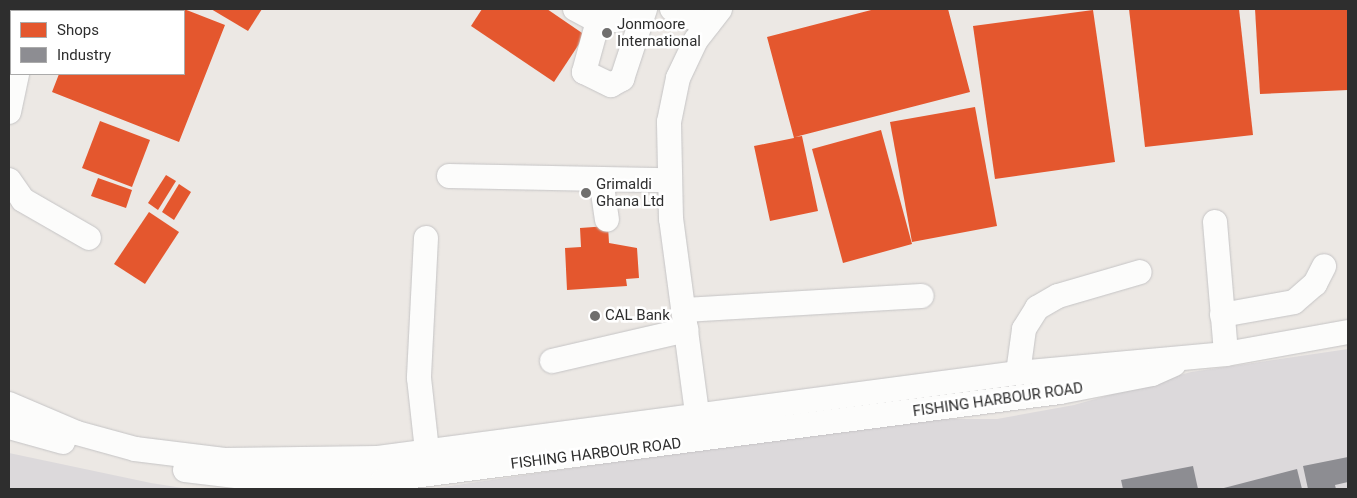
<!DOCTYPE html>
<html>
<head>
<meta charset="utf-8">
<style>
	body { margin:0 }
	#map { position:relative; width:1357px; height:498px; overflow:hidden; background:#ece8e4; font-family:Roboto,sans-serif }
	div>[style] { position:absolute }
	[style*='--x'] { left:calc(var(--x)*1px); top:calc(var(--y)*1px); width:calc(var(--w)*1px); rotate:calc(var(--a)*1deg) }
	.industrial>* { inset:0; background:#dcd9db }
	.shops>* { inset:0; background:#e4572e }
	.industry>* { inset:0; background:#8d8d92 }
	.roads { filter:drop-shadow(0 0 1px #c5c4c5) drop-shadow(0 0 1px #c5c4c5) }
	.minor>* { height:24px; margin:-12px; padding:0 12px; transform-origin:12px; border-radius:12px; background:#fcfcfb }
	.dots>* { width:14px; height:14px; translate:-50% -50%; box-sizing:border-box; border:2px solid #fff; border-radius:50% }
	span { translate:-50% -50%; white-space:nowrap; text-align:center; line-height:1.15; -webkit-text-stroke:5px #fff; paint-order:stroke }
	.poi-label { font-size:15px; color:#2e2e2e }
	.left { translate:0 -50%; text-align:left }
	.street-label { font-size:15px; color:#2e2e2e }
	.frame { position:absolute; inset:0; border:10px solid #2e2e2e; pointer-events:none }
	.legend { position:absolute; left:10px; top:10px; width:175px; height:65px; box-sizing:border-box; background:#fff; border:1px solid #ababab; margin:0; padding:6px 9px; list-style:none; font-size:15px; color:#2e2e2e }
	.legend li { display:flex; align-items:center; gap:10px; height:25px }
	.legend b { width:25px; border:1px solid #ababab }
</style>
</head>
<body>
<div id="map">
	<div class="industrial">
		<div style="clip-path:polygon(1348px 349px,1348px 489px,429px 489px,911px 419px,997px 419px,1074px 405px,1191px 372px)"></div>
		<div style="clip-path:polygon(9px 453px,151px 483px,189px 489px,9px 489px)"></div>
	</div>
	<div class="shops">
		<div style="clip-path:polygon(84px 9px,184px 9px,225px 25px,179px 142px,52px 92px,59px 74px,184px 74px,184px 11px)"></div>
		<div style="clip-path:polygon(211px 9px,262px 9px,248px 31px)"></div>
		<div style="clip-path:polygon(482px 9px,547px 9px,585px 35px,554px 82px,471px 26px)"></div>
		<div style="clip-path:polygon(875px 9px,948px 9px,970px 92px,795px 137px,802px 136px,818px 211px,770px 221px,754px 146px,794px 138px,767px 37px)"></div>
		<div style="clip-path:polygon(1129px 9px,1239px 9px,1253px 135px,1145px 147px)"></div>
		<div style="clip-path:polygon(1255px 9px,1348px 9px,1348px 90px,1260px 94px)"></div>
		<div style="clip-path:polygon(1093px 10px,1115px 162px,995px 179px,973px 26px)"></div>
		<div style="clip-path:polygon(975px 107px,997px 226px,912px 242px,890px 122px)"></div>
		<div style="clip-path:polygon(100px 121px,150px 140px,132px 187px,82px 168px)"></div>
		<div style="clip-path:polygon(881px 130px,912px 244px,843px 263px,812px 149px)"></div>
		<div style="clip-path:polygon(166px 175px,176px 181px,158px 210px,148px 203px)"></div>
		<div style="clip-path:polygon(98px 178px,132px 190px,126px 208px,91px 196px)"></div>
		<div style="clip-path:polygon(179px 184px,191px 192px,174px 220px,162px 212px)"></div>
		<div style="clip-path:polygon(149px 212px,179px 232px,145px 284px,114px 264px)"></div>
		<div style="clip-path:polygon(608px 226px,609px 243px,637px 248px,639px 278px,626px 279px,627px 286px,567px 290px,565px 248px,581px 247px,580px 228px)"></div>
	</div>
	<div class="industry">
		<div style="clip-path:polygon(1348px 457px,1348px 482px,1335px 485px,1336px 489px,1308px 489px,1303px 466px)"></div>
		<div style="clip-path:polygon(1193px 466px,1198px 489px,1123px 489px,1121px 480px)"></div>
		<div style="clip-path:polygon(1297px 469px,1302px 489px,1220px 489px)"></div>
	</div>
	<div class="roads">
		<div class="minor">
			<div style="--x:575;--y:9;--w:26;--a:28"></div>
			<div style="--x:598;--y:21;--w:17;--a:-3"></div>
			<div style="--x:615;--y:20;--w:27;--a:-24"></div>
			<div style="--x:672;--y:9;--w:39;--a:24"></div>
			<div style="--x:598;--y:21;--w:53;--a:105.4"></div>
			<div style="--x:584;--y:72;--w:30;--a:26"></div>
			<div style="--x:611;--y:85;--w:13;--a:-29"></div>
			<div style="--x:622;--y:79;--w:74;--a:-71.8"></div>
			<div style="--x:9;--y:40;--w:6;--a:72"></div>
			<div style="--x:9;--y:112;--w:39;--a:-78"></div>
			<div style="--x:449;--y:176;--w:218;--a:1.1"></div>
			<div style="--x:601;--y:179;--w:41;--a:81.7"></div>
			<div style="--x:9;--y:180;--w:24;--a:55"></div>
			<div style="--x:23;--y:200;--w:76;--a:29.9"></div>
			<div style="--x:1215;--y:222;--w:132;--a:85.2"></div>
			<div style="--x:426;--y:238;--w:140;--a:92.9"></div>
			<div style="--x:419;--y:378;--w:73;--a:83.7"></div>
			<div style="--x:684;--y:310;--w:238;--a:-3.4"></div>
			<div style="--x:1222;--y:315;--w:73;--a:-10.2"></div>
			<div style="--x:1294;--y:302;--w:28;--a:-41"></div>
			<div style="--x:1315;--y:284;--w:20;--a:-63"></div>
			<div style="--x:552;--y:361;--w:138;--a:-13"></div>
			<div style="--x:1018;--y:373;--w:44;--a:-82.2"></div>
			<div style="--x:1024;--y:329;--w:25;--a:-58"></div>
			<div style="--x:1037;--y:308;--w:24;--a:-30"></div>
			<div style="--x:1058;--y:296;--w:85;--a:-16.3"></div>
			<div style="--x:9;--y:404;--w:74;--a:23.1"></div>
			<div style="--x:77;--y:433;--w:60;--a:15.4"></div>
			<div style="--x:135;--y:449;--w:90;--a:7"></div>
			<div style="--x:224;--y:460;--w:154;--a:-0.7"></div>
			<div style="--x:378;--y:458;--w:646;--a:-7.57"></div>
			<div style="--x:1018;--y:373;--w:209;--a:-5.2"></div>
			<div style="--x:1226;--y:354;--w:124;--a:-10.2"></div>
			<div style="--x:692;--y:426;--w:14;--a:-69"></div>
			<div style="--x:697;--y:413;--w:196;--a:-97.6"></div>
			<div style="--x:671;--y:219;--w:97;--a:-91.2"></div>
			<div style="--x:669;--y:122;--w:45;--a:-78.4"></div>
			<div style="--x:678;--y:78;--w:42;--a:-64.7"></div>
			<div style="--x:696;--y:40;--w:39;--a:-52"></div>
			<div style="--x:9;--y:427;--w:56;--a:15.5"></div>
			<div style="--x:185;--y:470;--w:102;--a:6.8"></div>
			<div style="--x:286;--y:482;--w:97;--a:-1.2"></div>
			<div style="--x:383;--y:480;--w:683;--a:-7.41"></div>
			<div style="--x:1060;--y:392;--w:94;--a:-11.1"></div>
			<div style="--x:1152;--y:374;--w:24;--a:-24"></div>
		</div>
	</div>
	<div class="dots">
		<div style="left:607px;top:33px;background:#706f6e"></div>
		<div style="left:586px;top:193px;background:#706f6e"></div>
		<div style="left:595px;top:316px;background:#706f6e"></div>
	</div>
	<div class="poi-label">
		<span class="left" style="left:617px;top:33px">Jonmoore<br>International</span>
		<span class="left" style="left:596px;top:193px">Grimaldi<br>Ghana Ltd</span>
		<span class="left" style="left:605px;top:316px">CAL Bank</span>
	</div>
	<div class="street-label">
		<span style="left:998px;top:400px;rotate:-8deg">FISHING HARBOUR ROAD</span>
		<span style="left:596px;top:454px;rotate:-7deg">FISHING HARBOUR ROAD</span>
	</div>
	<div class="frame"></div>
	<ul class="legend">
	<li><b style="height:14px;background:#e4572e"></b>Shops</li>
	<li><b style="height:14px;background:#8d8d92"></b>Industry</li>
	</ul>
</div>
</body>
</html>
